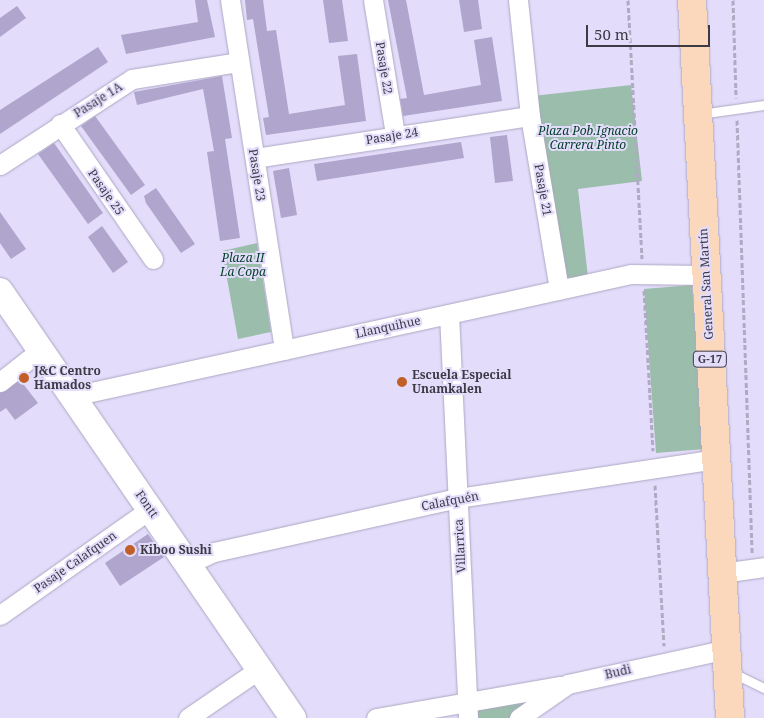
<!DOCTYPE html>
<html>
<head>
<meta charset="utf-8">
<style>
	body { margin:0 }
	#map { position:relative; width:764px; height:718px; overflow:hidden; background:#e3dcfa; font-family:"Noto Serif",serif }
	div>[style] { position:absolute }
	[style*='--x'] { left:calc(var(--x)*1px); top:calc(var(--y)*1px); width:calc(var(--w)*1px); rotate:calc(var(--a)*1deg) }
	.green>* { inset:0; background:#9bbdab }
	.building>* { inset:0; background:#afa5cd }
	.path>* { height:3px; margin-top:-1.5px; transform-origin:0; background:repeating-linear-gradient(90deg,#b0aac3 0 5px,transparent 0 7.5px) }
	.roads { filter:drop-shadow(0 0 1px #ada7c3) drop-shadow(0 0 1px #ada7c3) }
	.service>* { height:9px; margin:-4.5px; padding:0 4.5px; transform-origin:4.5px; border-radius:4.5px; background:#fff }
	.minor>* { height:19px; margin:-9.5px; padding:0 9.5px; transform-origin:9.5px; border-radius:9.5px; background:#fff }
	.secondary>* { height:26px; margin:-13px; padding:0 13px; transform-origin:13px; border-radius:13px; background:#fff }
	.primary>* { height:28px; margin:-14px; padding:0 14px; transform-origin:14px; border-radius:14px; background:#fbd7bb }
	.dots>* { width:14px; height:14px; translate:-50% -50%; box-sizing:border-box; border:2px solid #e3dcfa; border-radius:50% }
	span { translate:-50% -50%; white-space:nowrap; text-align:center; line-height:1.15; -webkit-text-stroke:4px #e3dcfa; paint-order:stroke }
	.shield-label span { padding:1px 4px; background:#e3dcfa; border:1px solid; border-radius:4px; -webkit-text-stroke-width:0 }
	.shield-label { font-size:11px; color:#3d3a46; font-weight:700 }
	.street-label { font-size:12px; color:#3d3a46 }
	.park-label { font-size:12px; color:#003d27; font-style:italic }
	.poi-label { font-size:12px; color:#3d3a46; font-weight:700 }
	.left { translate:0 -50%; text-align:left }
	.scale { position:absolute; left:586px; top:25px; width:124px; height:22px; box-sizing:border-box; border:2px solid #3d3a46; border-top:0; padding-left:6px; font-size:15px; line-height:18px; white-space:nowrap; color:#3d3a46; -webkit-text-stroke:4px #e3dcfa; paint-order:stroke }
</style>
</head>
<body>
<div id="map">
	<div class="green">
		<div style="clip-path:polygon(631px 85px,642px 181px,578px 189px,588px 277px,560px 278px,533px 96px)"></div>
		<div style="clip-path:polygon(257px 243px,271px 332px,238px 339px,222px 251px)"></div>
		<div style="clip-path:polygon(692px 285px,705px 449px,656px 453px,644px 289px)"></div>
		<div style="clip-path:polygon(552px 690px,510px 718px,471px 718px,471px 710px)"></div>
	</div>
	<div class="building">
		<div style="clip-path:polygon(195px 0,207px 0,215px 37px,126px 54px,121px 35px,198px 22px)"></div>
		<div style="clip-path:polygon(245px 0,263px 0,267px 31px,276px 30px,289px 114px,345px 105px,338px 56px,357px 54px,366px 121px,266px 135px,263px 118px,269px 117px,253px 19px,247px 20px)"></div>
		<div style="clip-path:polygon(323px 0,342px 0,348px 41px,329px 43px)"></div>
		<div style="clip-path:polygon(388px 0,406px 0,424px 95px,481px 85px,474px 40px,492px 37px,502px 101px,403px 116px,400px 99px,407px 98px)"></div>
		<div style="clip-path:polygon(459px 0,478px 0,482px 29px,464px 32px)"></div>
		<div style="clip-path:polygon(17px 6px,26px 18px,0 37px,0 18px)"></div>
		<div style="clip-path:polygon(98px 47px,108px 62px,0 134px,0 110px)"></div>
		<div style="clip-path:polygon(222px 76px,232px 138px,225px 139px,240px 238px,220px 241px,207px 152px,214px 151px,203px 89px,137px 105px,134px 92px)"></div>
		<div style="clip-path:polygon(95px 116px,145px 185px,131px 195px,81px 126px)"></div>
		<div style="clip-path:polygon(507px 135px,513px 181px,495px 183px,490px 137px)"></div>
		<div style="clip-path:polygon(461px 142px,464px 158px,317px 181px,314px 164px)"></div>
		<div style="clip-path:polygon(54px 143px,103px 213px,88px 224px,38px 154px)"></div>
		<div style="clip-path:polygon(289px 168px,297px 215px,281px 218px,273px 171px)"></div>
		<div style="clip-path:polygon(156px 188px,195px 244px,181px 253px,146px 203px,144px 196px)"></div>
		<div style="clip-path:polygon(0 212px,26px 249px,11px 259px,0 243px)"></div>
		<div style="clip-path:polygon(102px 226px,128px 262px,113px 273px,88px 237px)"></div>
		<div style="clip-path:polygon(20px 380px,38px 403px,15px 420px,6px 408px,0 412px,0 393px)"></div>
		<div style="clip-path:polygon(148px 534px,164px 557px,120px 586px,105px 563px)"></div>
	</div>
	<div class="path">
		<div style="--x:628;--y:0;--w:259;--a:86.9"></div>
		<div style="--x:733;--y:0;--w:98;--a:88.2"></div>
		<div style="--x:737;--y:120;--w:433;--a:88"></div>
		<div style="--x:644;--y:290;--w:161;--a:86.8"></div>
		<div style="--x:655;--y:485;--w:161;--a:86.8"></div>
	</div>
	<div class="roads">
		<div class="service">
			<div style="--x:700;--y:114;--w:65;--a:-8"></div>
			<div style="--x:731;--y:672;--w:37;--a:26"></div>
		</div>
		<div class="minor">
			<div style="--x:230;--y:0;--w:354;--a:81.2"></div>
			<div style="--x:373;--y:0;--w:137;--a:80.7"></div>
			<div style="--x:518;--y:0;--w:117;--a:84.1"></div>
			<div style="--x:530;--y:116;--w:176;--a:80.5"></div>
			<div style="--x:60;--y:124;--w:164;--a:55.4"></div>
			<div style="--x:255;--y:158;--w:278;--a:-8.7"></div>
			<div style="--x:0;--y:165;--w:158;--a:-33.1"></div>
			<div style="--x:132;--y:79;--w:107;--a:-9.1"></div>
			<div style="--x:449;--y:314;--w:404;--a:87.3"></div>
			<div style="--x:0;--y:382;--w:53;--a:-38.2"></div>
			<div style="--x:73;--y:396;--w:571;--a:-12.33"></div>
			<div style="--x:631;--y:274;--w:74;--a:0.8"></div>
			<div style="--x:188;--y:564;--w:29;--a:-25"></div>
			<div style="--x:214;--y:552;--w:250;--a:-12.5"></div>
			<div style="--x:458;--y:498;--w:261;--a:-8.6"></div>
			<div style="--x:722;--y:573;--w:42;--a:-8.1"></div>
			<div style="--x:0;--y:615;--w:184;--a:-35.2"></div>
			<div style="--x:188;--y:718;--w:88;--a:-34.4"></div>
			<div style="--x:376;--y:718;--w:187;--a:-9.9"></div>
			<div style="--x:519;--y:718;--w:60;--a:-34.8"></div>
			<div style="--x:568;--y:684;--w:163;--a:-12.4"></div>
		</div>
		<div class="secondary">
			<div style="--x:0;--y:291;--w:518;--a:55.54"></div>
		</div>
		<div class="primary">
			<div style="--x:692;--y:0;--w:719;--a:86.97"></div>
		</div>
	</div>
	<div class="dots">
		<div style="left:24px;top:378px;background:#c25f28"></div>
		<div style="left:402px;top:382px;background:#c25f28"></div>
		<div style="left:130px;top:550px;background:#c25f28"></div>
	</div>
	<div class="shield-label">
		<span style="left:710px;top:359px">G-17</span>
	</div>
	<div class="street-label">
		<span style="left:384px;top:68px;rotate:81deg">Pasaje 22</span>
		<span style="left:98px;top:100px;rotate:-32deg">Pasaje 1A</span>
		<span style="left:392px;top:136px;rotate:-9deg">Pasaje 24</span>
		<span style="left:257px;top:175px;rotate:81deg">Pasaje 23</span>
		<span style="left:543px;top:190px;rotate:80deg">Pasaje 21</span>
		<span style="left:106px;top:192px;rotate:55deg">Pasaje 25</span>
		<span style="left:706px;top:284px;rotate:-93deg">General San Martín</span>
		<span style="left:388px;top:327px;rotate:-12deg">Llanquihue</span>
		<span style="left:450px;top:501px;rotate:-11deg">Calafquén</span>
		<span style="left:147px;top:504px;rotate:55deg">Fontt</span>
		<span style="left:460px;top:546px;rotate:-93deg">Villarrica</span>
		<span style="left:75px;top:562px;rotate:-35deg">Pasaje Calafquen</span>
		<span style="left:618px;top:672px;rotate:-13deg">Budi</span>
	</div>
	<div class="park-label">
		<span style="left:588px;top:138px">Plaza Pob.Ignacio<br>Carrera Pinto</span>
		<span style="left:243px;top:265px">Plaza II<br>La Copa</span>
	</div>
	<div class="poi-label">
		<span class="left" style="left:34px;top:378px">J&amp;C Centro<br>Hamados</span>
		<span class="left" style="left:412px;top:382px">Escuela Especial<br>Unamkalen</span>
		<span class="left" style="left:140px;top:550px">Kiboo Sushi</span>
	</div>
	<div class="scale">50 m</div>
</div>
</body>
</html>
